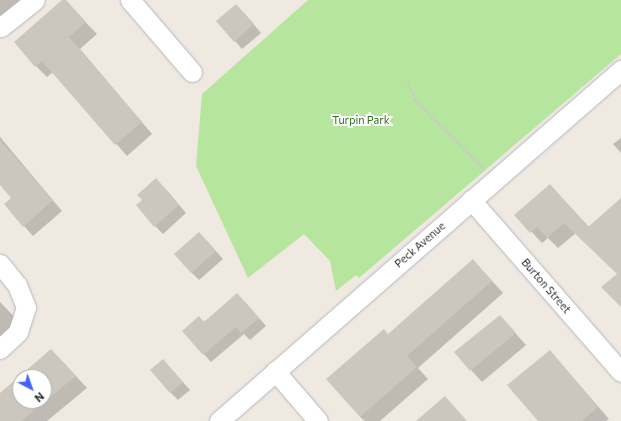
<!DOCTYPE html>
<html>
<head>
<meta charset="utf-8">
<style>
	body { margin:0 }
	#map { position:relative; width:621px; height:421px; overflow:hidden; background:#efe9e1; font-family:Commissioner,sans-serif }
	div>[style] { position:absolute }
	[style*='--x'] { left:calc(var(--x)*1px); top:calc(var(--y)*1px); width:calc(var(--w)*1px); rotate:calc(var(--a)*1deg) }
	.green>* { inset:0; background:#b6e59e }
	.shadow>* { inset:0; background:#0003 }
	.building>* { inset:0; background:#cbc7bf }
	.path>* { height:2.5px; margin-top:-1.25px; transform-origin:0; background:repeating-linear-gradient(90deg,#c9c9c9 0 3px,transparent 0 5px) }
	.roads { filter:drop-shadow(0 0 1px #b4b7c1) drop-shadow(0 0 1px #b4b7c1) }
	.minor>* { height:19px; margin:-9.5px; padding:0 9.5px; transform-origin:9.5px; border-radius:9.5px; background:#fff }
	span { translate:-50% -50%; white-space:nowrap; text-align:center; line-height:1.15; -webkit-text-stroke:4px #fff; paint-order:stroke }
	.park-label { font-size:11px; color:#2c6e1b }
	.street-label { font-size:11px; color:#2e2e2e }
	.north { position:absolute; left:12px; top:369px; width:40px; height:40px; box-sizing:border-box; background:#fff; border:1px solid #ababab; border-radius:50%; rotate:139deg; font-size:11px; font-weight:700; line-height:16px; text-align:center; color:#2e2e2e }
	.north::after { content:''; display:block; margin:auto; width:14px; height:18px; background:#4264fb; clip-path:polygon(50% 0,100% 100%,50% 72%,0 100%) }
</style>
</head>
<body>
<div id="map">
	<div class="green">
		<div style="clip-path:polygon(308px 0,621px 0,621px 54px,359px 278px,356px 275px,336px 291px,330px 261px,304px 234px,248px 278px,196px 166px,202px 94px)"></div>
	</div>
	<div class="shadow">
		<div style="clip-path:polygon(0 0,20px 0,0 17px)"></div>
		<div style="clip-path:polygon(64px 0,97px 34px,80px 49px,152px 134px,127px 156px,53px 72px,47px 77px,36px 66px)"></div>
		<div style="clip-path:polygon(244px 13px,261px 33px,242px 49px,235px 41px)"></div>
		<div style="clip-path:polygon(0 137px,62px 211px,33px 236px,24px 226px,13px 198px,0 181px)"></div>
		<div style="clip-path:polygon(621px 138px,621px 153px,613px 144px)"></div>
		<div style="clip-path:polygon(550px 185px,589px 227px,621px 200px,621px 305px,618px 274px,576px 233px,558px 248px,548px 238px,542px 243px,516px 215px)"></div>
		<div style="clip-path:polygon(164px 187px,186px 213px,163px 234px,155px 226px)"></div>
		<div style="clip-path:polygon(207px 241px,223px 259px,199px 280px,191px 272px)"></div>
		<div style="clip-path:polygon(484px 272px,503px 293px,418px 368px,428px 379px,380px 421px,365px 421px,360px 417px,389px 335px)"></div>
		<div style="clip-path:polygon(0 302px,23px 326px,0 350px)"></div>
		<div style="clip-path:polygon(245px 302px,266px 326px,250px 340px,244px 334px,211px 362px,183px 331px)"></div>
		<div style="clip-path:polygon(500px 316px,526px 345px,482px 382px,471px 370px)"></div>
		<div style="clip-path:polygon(550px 351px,609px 419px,606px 421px,540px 421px)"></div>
		<div style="clip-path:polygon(163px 360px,190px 390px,178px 400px,170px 392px)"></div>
		<div style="clip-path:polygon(63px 362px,87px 388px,47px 421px,0 421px,0 395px,20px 378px,20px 401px,44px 401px,44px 377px,21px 377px)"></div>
	</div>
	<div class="building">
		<div style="clip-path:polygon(62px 0,66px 0,86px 22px,69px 37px,142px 122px,115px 145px,42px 61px,35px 67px,14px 42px)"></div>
		<div style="clip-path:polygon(236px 4px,254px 24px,234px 42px,216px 21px)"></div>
		<div style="clip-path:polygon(0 140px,53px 200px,23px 227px,4px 204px,11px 198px,0 185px)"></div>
		<div style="clip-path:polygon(156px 178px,179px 205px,154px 227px,136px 205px,142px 200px,137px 195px)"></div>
		<div style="clip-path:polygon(550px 184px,588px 227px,621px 198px,621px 307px,601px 287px,617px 274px,564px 223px,547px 238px,537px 227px,530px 233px,514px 215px)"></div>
		<div style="clip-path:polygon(199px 232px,216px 251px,191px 273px,174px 254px)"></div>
		<div style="clip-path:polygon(473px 259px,492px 281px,407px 356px,417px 367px,360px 417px,326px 379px,384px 329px,388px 334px)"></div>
		<div style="clip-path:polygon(237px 293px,259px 318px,241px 333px,236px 327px,203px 355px,182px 331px,199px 316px,204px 322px)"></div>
		<div style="clip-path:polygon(500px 315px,516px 333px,470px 371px,454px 352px)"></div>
		<div style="clip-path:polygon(evenodd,51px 349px,76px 376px,21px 421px,0 421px,0 393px,51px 349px,20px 377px,44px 377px,44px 401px,20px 401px,20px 377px)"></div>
		<div style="clip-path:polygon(550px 350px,598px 407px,582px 421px,538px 421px,507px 385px)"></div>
		<div style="clip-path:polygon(163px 359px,183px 382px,170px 393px,150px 370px)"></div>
		<div style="clip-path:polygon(445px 396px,467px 421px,416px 421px)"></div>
	</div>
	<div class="path">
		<div style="--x:408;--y:84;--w:20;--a:63"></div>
		<div style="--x:417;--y:102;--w:93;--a:44.6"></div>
	</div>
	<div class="roads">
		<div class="minor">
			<div style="--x:130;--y:0;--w:95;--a:49.3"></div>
			<div style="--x:1;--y:27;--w:43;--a:-38.5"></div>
			<div style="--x:471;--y:200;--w:228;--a:48.9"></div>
			<div style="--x:0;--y:264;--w:27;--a:51"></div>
			<div style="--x:17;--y:285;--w:24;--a:68"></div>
			<div style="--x:26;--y:307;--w:26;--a:108"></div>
			<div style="--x:18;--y:332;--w:25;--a:137"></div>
			<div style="--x:275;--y:371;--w:66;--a:49.3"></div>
			<div style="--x:219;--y:421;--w:534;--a:-41.13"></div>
		</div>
	</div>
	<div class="park-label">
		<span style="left:361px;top:120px">Turpin Park</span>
	</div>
	<div class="street-label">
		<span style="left:420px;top:245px;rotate:-41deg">Peck Avenue</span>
		<span style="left:546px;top:286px;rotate:49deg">Burton Street</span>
	</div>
	<div class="north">N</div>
</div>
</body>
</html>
